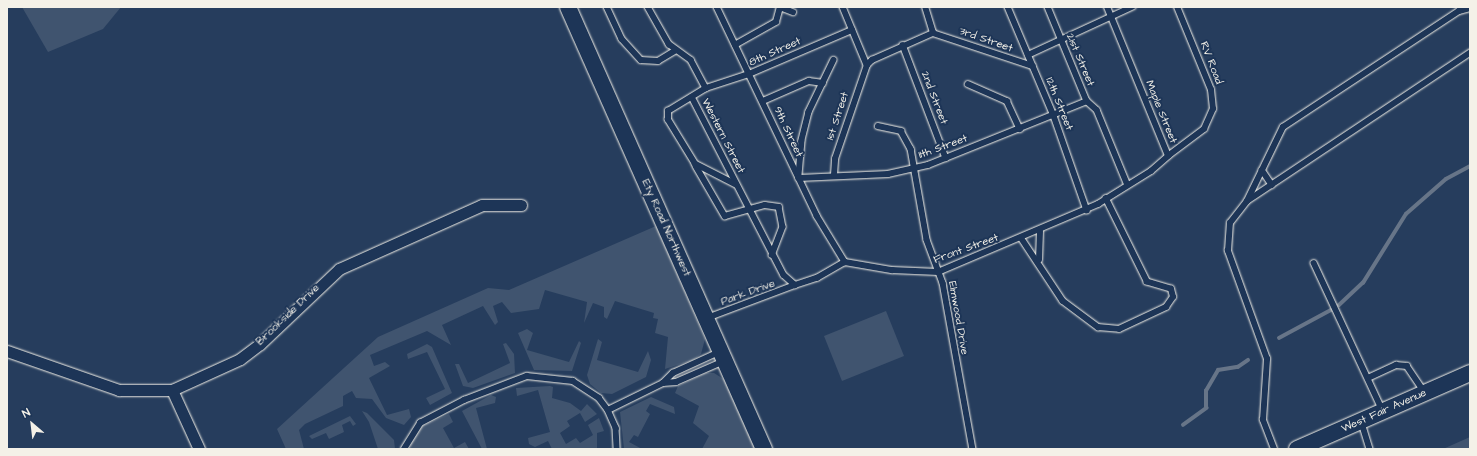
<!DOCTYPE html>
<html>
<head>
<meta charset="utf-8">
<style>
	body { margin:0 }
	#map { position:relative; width:1477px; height:456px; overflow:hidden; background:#263d5d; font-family:"Architects Daughter",sans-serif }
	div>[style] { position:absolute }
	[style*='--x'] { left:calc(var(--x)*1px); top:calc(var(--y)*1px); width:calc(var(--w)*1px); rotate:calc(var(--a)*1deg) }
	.green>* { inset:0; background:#40546f }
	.stream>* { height:3.5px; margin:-1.75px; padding:0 1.75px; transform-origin:1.75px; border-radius:1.75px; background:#677588 }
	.roads { filter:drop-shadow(0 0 1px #f4f1e8) drop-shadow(0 0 1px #f4f1e8) }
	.lane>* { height:5.5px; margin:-2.75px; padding:0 2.75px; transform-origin:2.75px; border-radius:2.75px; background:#1d3557 }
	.street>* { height:11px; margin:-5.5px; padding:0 5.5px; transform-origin:5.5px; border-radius:5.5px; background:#1d3557 }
	.secondary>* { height:16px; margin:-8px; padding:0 8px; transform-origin:8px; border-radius:8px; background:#1d3557 }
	span { translate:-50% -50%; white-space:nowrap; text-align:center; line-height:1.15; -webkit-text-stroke:4px #1d3557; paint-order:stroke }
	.street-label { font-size:11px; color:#f4f1e8 }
	.frame { position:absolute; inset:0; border:8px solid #f4f1e8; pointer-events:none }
	.north { position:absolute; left:12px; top:404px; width:40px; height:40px; -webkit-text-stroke:3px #1d3557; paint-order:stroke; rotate:332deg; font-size:11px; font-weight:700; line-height:16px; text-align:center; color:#f4f1e8 }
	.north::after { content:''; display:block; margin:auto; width:14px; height:18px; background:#f4f1e8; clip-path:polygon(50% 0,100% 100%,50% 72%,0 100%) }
</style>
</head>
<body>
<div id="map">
	<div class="green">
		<div style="clip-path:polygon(22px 7px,121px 7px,103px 29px,48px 52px)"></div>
		<div style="clip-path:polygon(656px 226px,705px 339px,701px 354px,693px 360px,665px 369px,668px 337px,655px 333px,658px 319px,653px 318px,654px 313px,615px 301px,607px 319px,604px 317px,604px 307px,593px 303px,584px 323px,587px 302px,545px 290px,539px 309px,511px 313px,502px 302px,493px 306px,498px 322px,495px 325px,483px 306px,442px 325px,451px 345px,427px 331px,370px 355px,374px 366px,385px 362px,390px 366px,369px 378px,387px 415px,409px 409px,411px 417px,404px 425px,386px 418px,372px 399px,356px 398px,352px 391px,343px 396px,343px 406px,305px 424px,299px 430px,304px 449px,286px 449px,277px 429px,378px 337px,488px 288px,509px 290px)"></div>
		<div style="clip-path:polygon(886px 311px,904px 356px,842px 381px,824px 336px)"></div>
		<div style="clip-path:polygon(527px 329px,533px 333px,527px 350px,569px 362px,579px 341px,581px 343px,572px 371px,534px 370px,518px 333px)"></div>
		<div style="clip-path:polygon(598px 339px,602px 342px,597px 360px,638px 372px,648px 351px,651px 360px,646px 377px,612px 394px,601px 393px,590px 384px,587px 375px)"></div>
		<div style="clip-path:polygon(506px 343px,514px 354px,515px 373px,473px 388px,463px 386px,455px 364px,459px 364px,468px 383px,510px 363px,503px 344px)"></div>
		<div style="clip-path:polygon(427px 344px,432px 347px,452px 393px,430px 405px,426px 398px,445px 389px,427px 352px,408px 359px,407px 354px)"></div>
		<div style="clip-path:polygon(706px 373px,714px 373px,725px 380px,757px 449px,702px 449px,709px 436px,693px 423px,699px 406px,675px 393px,678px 386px)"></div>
		<div style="clip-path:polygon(550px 386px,553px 387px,552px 398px,570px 403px,581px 411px,587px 404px,597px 414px,585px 422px,580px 413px,567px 421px,570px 426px,560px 433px,566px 444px,576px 438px,580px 443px,593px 435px,588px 425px,599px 418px,604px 431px,597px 433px,597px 449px,552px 449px,548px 441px,535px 447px,529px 444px,528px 438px,550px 432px,538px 390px,517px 396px,516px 388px)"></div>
		<div style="clip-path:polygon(491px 395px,496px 397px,495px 403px,476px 408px,487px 449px,482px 449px,462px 411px)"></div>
		<div style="clip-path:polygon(651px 397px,674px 407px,675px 414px,650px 404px,646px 411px,650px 414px,638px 437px,634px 435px,629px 442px,642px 449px,624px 449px,620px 412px)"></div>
		<div style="clip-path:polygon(362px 411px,367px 413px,394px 440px,395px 449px,378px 449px,369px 422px)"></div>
		<div style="clip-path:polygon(449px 414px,453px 422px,443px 428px,454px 448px,465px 442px,469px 449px,410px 449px,412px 439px,422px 426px)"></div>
		<div style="clip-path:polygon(350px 416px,356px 424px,353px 426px,350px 421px,342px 425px,344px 432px,329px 439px,326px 433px,312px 439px,309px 436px)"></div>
		<div style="clip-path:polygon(1470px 437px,1470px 449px,1443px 449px)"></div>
	</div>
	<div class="stream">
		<div style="--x:1339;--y:305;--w:33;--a:-43"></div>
		<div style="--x:1363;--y:283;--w:81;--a:-58.1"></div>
		<div style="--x:1406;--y:214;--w:53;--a:-41.2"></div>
		<div style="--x:1446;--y:179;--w:27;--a:-28"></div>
		<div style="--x:1279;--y:338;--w:59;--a:-28.3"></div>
		<div style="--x:1183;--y:425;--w:29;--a:-36"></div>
		<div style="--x:1206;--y:408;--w:17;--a:-90"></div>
		<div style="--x:1206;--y:391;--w:24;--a:-60"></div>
		<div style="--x:1218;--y:370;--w:20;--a:-9"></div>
		<div style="--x:1238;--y:367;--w:12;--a:-35"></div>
	</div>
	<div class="roads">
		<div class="lane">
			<div style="--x:607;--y:7;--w:35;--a:65"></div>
			<div style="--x:622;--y:39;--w:28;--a:48"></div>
			<div style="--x:641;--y:60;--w:17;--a:3"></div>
			<div style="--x:658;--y:61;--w:21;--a:-31"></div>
			<div style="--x:648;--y:7;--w:43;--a:60.4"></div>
			<div style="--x:669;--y:44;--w:27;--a:36"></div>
			<div style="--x:691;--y:60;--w:32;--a:62"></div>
			<div style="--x:717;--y:7;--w:232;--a:64.4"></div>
			<div style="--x:817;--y:216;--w:54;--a:58.7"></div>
			<div style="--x:780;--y:7;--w:14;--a:21"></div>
			<div style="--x:843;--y:7;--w:63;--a:67.5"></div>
			<div style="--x:867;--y:65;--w:7;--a:-45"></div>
			<div style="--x:872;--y:60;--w:67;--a:-23.9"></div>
			<div style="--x:933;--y:33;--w:27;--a:-107"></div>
			<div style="--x:1008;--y:7;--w:118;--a:67.1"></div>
			<div style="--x:1054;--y:116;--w:100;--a:70.7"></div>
			<div style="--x:1048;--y:7;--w:102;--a:67.5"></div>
			<div style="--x:1087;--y:101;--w:13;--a:42"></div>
			<div style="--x:1097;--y:110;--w:79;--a:67.7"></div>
			<div style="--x:933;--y:33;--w:105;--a:18.3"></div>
			<div style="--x:735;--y:45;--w:47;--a:-29.3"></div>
			<div style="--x:776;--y:22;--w:16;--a:-75"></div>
			<div style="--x:903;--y:45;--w:121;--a:69.2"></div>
			<div style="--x:1028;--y:55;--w:115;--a:-24.8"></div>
			<div style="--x:834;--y:60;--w:58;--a:115.7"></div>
			<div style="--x:809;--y:112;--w:30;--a:104"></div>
			<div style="--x:802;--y:141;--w:37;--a:95"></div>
			<div style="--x:799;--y:178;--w:89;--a:-2.6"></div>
			<div style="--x:888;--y:174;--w:41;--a:-12.7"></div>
			<div style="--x:928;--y:165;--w:171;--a:-21.9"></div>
			<div style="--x:968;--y:84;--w:43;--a:23.6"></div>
			<div style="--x:1007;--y:101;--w:31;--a:65"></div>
			<div style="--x:692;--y:97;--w:200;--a:62.7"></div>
			<div style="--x:784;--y:275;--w:15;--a:42"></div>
			<div style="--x:795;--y:285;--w:23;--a:-18"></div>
			<div style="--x:817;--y:278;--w:32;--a:-30"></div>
			<div style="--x:763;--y:101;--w:50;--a:-23.5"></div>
			<div style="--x:809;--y:81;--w:14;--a:8"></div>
			<div style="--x:878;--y:126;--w:24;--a:12"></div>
			<div style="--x:901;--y:131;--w:21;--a:61"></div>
			<div style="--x:911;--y:149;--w:92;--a:80"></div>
			<div style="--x:927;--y:240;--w:46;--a:69.6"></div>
			<div style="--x:943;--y:283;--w:169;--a:79.8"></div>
			<div style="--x:1168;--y:156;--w:45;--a:-36.9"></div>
			<div style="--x:1204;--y:129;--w:22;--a:-66"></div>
			<div style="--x:1213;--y:109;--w:19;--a:-96"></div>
			<div style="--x:1211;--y:90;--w:90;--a:-112.3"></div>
			<div style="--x:696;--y:166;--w:58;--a:59.9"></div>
			<div style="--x:725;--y:216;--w:41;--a:-15.4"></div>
			<div style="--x:765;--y:205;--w:14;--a:8"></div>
			<div style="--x:779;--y:207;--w:20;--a:79"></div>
			<div style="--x:783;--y:227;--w:30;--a:111"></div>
			<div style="--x:1262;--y:170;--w:18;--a:56"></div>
			<div style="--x:834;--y:175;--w:16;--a:-86"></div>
			<div style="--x:835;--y:159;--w:99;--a:-71.2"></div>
			<div style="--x:736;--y:185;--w:46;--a:-152.9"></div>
			<div style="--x:695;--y:164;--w:52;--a:-121.5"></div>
			<div style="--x:668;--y:120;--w:9;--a:-90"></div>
			<div style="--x:668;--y:111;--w:44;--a:-31.2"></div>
			<div style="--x:706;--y:88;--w:45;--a:-18"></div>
			<div style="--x:749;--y:74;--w:112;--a:-23.1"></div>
			<div style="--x:1247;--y:201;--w:82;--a:-64.1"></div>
			<div style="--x:1283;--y:127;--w:211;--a:-33.4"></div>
			<div style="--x:1459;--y:11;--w:11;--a:-15"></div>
			<div style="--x:1022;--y:239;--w:74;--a:56.5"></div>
			<div style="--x:1063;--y:301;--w:44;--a:36.6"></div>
			<div style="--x:1098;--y:327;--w:21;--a:5"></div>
			<div style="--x:1119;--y:329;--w:52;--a:-25.1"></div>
			<div style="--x:1166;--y:307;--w:12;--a:-55"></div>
			<div style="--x:1173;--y:297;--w:8;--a:-104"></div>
			<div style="--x:1171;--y:289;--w:25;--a:-164"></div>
			<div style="--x:1147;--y:282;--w:93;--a:-116.3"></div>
			<div style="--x:1039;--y:260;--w:28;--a:-88"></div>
			<div style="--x:845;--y:262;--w:48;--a:9.7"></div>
			<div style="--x:892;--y:270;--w:46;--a:2.5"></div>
			<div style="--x:938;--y:272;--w:174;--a:-23"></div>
			<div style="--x:1098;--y:204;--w:62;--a:-31.9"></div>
			<div style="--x:1151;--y:171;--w:23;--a:-41"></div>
			<div style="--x:1168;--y:156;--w:161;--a:-112.3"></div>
			<div style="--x:1314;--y:263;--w:161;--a:65"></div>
			<div style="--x:707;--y:318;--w:94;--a:-20.6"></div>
			<div style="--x:1368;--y:378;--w:31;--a:-25"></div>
			<div style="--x:1396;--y:365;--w:11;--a:5"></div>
			<div style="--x:1407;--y:366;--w:30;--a:56"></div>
			<div style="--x:663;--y:383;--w:13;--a:-4"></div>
			<div style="--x:676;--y:382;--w:52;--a:-23.6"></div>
			<div style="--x:608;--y:410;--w:61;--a:-26.1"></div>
			<div style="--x:663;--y:383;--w:14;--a:-45"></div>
			<div style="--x:673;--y:373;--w:51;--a:-24.5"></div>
			<div style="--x:1362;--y:423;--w:27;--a:73"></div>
			<div style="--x:404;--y:449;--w:31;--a:-58"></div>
			<div style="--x:420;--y:423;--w:50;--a:-27.6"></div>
			<div style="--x:464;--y:400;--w:67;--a:-20.9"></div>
			<div style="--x:527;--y:376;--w:46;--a:6.2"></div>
			<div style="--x:573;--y:381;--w:31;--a:33"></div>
			<div style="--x:599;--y:398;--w:15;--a:53"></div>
			<div style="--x:608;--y:410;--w:20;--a:66"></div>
			<div style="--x:616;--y:428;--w:21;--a:87"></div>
			<div style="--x:1274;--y:449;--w:31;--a:-111"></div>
			<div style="--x:1263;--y:420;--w:61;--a:-86.2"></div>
			<div style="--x:1267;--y:359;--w:115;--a:-109.9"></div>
			<div style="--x:1228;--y:251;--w:28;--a:-86"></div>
			<div style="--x:1230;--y:223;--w:28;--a:-52"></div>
			<div style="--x:1247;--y:201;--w:268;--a:-33.6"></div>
		</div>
		<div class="street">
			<div style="--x:7;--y:351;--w:119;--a:19.2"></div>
			<div style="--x:119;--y:390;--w:53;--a:0"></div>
			<div style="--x:172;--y:390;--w:75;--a:-24.5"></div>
			<div style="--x:240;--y:359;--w:25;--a:-37"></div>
			<div style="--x:260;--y:344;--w:109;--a:-43.5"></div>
			<div style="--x:339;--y:269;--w:157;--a:-24.1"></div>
			<div style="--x:482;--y:205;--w:39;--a:0"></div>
			<div style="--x:172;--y:390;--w:65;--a:65.4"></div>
		</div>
		<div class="secondary">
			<div style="--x:568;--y:7;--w:484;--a:66.1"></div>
			<div style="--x:1297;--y:449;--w:189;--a:-23.7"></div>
		</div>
	</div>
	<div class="street-label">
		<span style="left:986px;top:40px;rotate:19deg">3rd Street</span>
		<span style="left:775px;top:52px;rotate:-24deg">8th Street</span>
		<span style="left:1080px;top:60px;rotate:67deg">21st Street</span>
		<span style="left:1211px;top:63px;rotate:69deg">RV Road</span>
		<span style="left:934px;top:98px;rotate:69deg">2nd Street</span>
		<span style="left:1059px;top:104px;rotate:68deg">12th Street</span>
		<span style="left:1161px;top:112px;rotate:68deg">Maple Street</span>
		<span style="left:838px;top:116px;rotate:-72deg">1st Street</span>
		<span style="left:788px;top:132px;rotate:65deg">9th Street</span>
		<span style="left:723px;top:136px;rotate:63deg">Western Street</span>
		<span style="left:943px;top:147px;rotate:-20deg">11th Street</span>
		<span style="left:666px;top:228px;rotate:66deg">Ety Road Northwest</span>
		<span style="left:966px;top:249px;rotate:-20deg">Front Street</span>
		<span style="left:748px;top:293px;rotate:-20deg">Park Drive</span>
		<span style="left:288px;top:315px;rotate:-44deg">Brookside Drive</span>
		<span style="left:958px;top:318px;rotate:80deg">Elmwood Drive</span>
		<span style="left:1384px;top:411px;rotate:-24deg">West Fair Avenue</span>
	</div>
	<div class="frame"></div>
	<div class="north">N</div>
</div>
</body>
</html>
